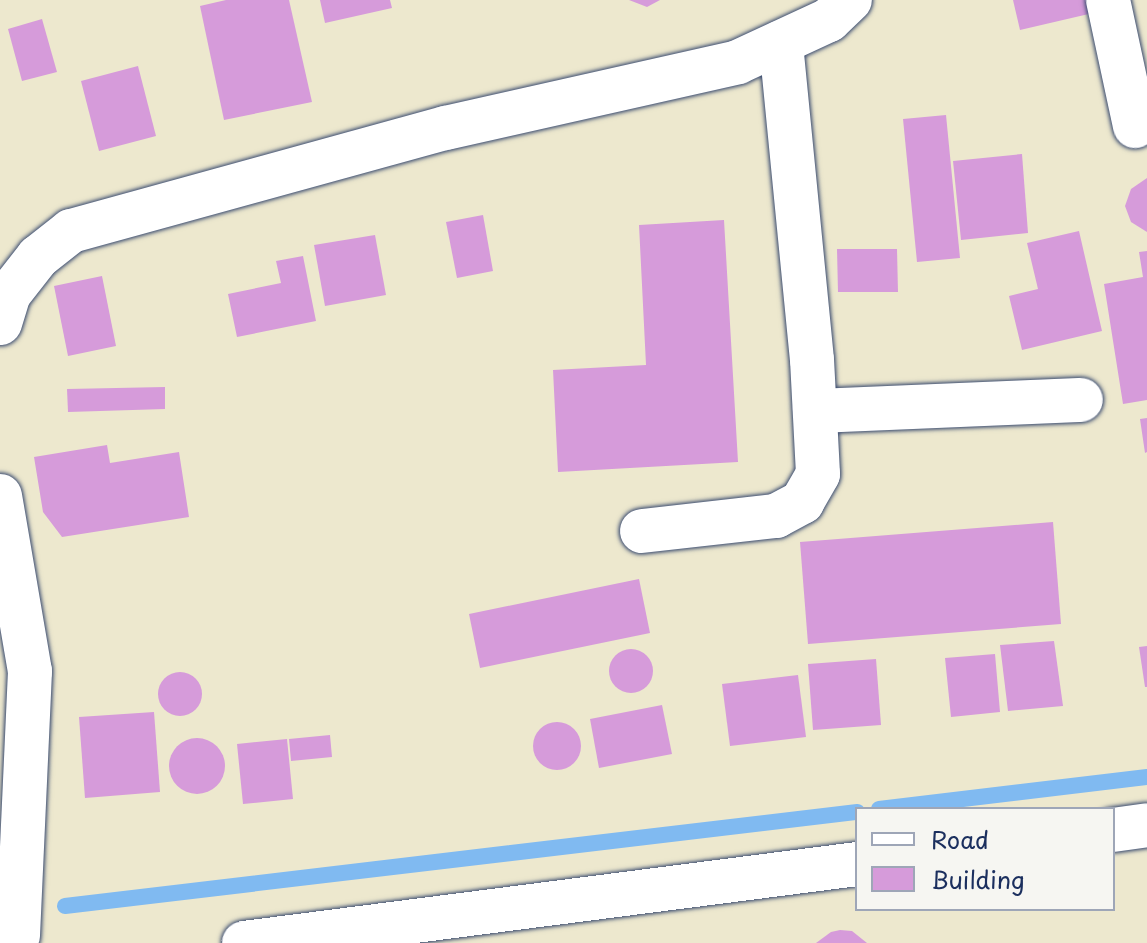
<!DOCTYPE html>
<html>
<head>
<meta charset="utf-8">
<style>
	body { margin:0 }
	#map { position:relative; width:1147px; height:943px; overflow:hidden; background:#ede8ce; font-family:"Playpen Sans",sans-serif }
	div>[style] { position:absolute }
	[style*='--x'] { left:calc(var(--x)*1px); top:calc(var(--y)*1px); width:calc(var(--w)*1px); rotate:calc(var(--a)*1deg) }
	.stream>* { height:16px; margin:-8px; padding:0 8px; transform-origin:8px; border-radius:8px; background:#80baf1 }
	.building>* { inset:0; background:#d69bda }
	.round { border-radius:50% }
	.roads { filter:drop-shadow(0 0 2px #3a4b6f) drop-shadow(0 0 2px #3a4b6f) }
	.minor>* { height:44px; margin:-22px; padding:0 22px; transform-origin:22px; border-radius:22px; background:#fff }
	span { translate:-50% -50%; white-space:nowrap; text-align:center; line-height:1.15; -webkit-text-stroke:6px #f6f6f2; paint-order:stroke }
	.legend { position:absolute; left:855px; top:807px; width:260px; height:104px; box-sizing:border-box; background:#f6f6f2; border:2px solid #9ea6b7; margin:0; padding:10px 14px; list-style:none; font-size:24px; color:#1b2f5e }
	.legend li { display:flex; align-items:center; gap:16px; height:40px }
	.legend b { width:40px; border:2px solid #9ea6b7 }
</style>
</head>
<body>
<div id="map">
	<div class="stream">
		<div style="--x:879;--y:809;--w:270;--a:-6.8"></div>
		<div style="--x:65;--y:906;--w:798;--a:-6.77"></div>
	</div>
	<div class="building">
		<div style="clip-path:polygon(226px 0,289px 0,312px 102px,224px 120px,200px 6px)"></div>
		<div style="clip-path:polygon(320px 0,390px 0,392px 8px,325px 23px)"></div>
		<div style="clip-path:polygon(629px 0,660px 0,647px 7px)"></div>
		<div style="clip-path:polygon(1013px 0,1090px 0,1093px 13px,1020px 30px)"></div>
		<div style="clip-path:polygon(42px 19px,57px 72px,22px 81px,8px 29px)"></div>
		<div style="clip-path:polygon(138px 66px,156px 136px,99px 151px,81px 81px)"></div>
		<div style="clip-path:polygon(946px 115px,960px 258px,917px 262px,903px 119px)"></div>
		<div style="clip-path:polygon(1022px 154px,1028px 233px,961px 240px,953px 161px)"></div>
		<div style="clip-path:polygon(1147px 178px,1147px 232px,1131px 222px,1125px 206px,1131px 189px)"></div>
		<div style="clip-path:polygon(483px 215px,493px 271px,457px 278px,446px 222px)"></div>
		<div style="clip-path:polygon(724px 220px,738px 462px,558px 472px,553px 370px,646px 365px,639px 225px)"></div>
		<div style="clip-path:polygon(1079px 231px,1102px 331px,1022px 350px,1009px 296px,1038px 289px,1027px 243px)"></div>
		<div style="clip-path:polygon(375px 235px,386px 295px,325px 306px,314px 245px)"></div>
		<div style="clip-path:polygon(837px 249px,897px 249px,898px 292px,838px 292px)"></div>
		<div style="clip-path:polygon(1147px 251px,1147px 400px,1123px 404px,1104px 284px,1143px 277px,1139px 252px)"></div>
		<div style="clip-path:polygon(303px 256px,316px 321px,237px 337px,228px 294px,281px 283px,276px 261px)"></div>
		<div style="clip-path:polygon(102px 276px,116px 346px,68px 356px,54px 286px)"></div>
		<div style="clip-path:polygon(165px 387px,165px 409px,68px 412px,67px 389px)"></div>
		<div style="clip-path:polygon(1147px 418px,1147px 452px,1145px 453px,1140px 419px)"></div>
		<div style="clip-path:polygon(107px 445px,110px 463px,179px 452px,189px 517px,62px 537px,43px 512px,34px 457px)"></div>
		<div style="clip-path:polygon(1053px 522px,1061px 624px,808px 644px,800px 542px)"></div>
		<div style="clip-path:polygon(639px 579px,650px 633px,480px 668px,469px 614px)"></div>
		<div style="clip-path:polygon(1054px 641px,1063px 706px,1008px 711px,1000px 645px)"></div>
		<div style="clip-path:polygon(1147px 646px,1147px 687px,1145px 687px,1139px 647px)"></div>
		<div class="round" style="left:609px;top:649px;width:44px;height:44px"></div>
		<div style="clip-path:polygon(995px 654px,1000px 712px,951px 717px,945px 658px)"></div>
		<div style="clip-path:polygon(876px 659px,881px 725px,813px 730px,808px 664px)"></div>
		<div class="round" style="left:158px;top:672px;width:44px;height:44px"></div>
		<div style="clip-path:polygon(798px 675px,806px 737px,730px 746px,722px 684px)"></div>
		<div style="clip-path:polygon(662px 705px,672px 754px,599px 768px,590px 719px)"></div>
		<div style="clip-path:polygon(154px 712px,160px 792px,85px 798px,79px 717px)"></div>
		<div class="round" style="left:533px;top:722px;width:48px;height:48px"></div>
		<div style="clip-path:polygon(330px 735px,332px 757px,291px 761px,289px 739px)"></div>
		<div class="round" style="left:169px;top:738px;width:56px;height:56px"></div>
		<div style="clip-path:polygon(287px 739px,293px 799px,243px 804px,237px 744px)"></div>
		<div style="clip-path:polygon(840px 930px,852px 931px,867px 943px,816px 943px,831px 932px)"></div>
	</div>
	<div class="roads">
		<div class="minor">
			<div style="--x:1108;--y:0;--w:129;--a:77.9"></div>
			<div style="--x:0;--y:323;--w:30;--a:-73"></div>
			<div style="--x:9;--y:294;--w:47;--a:-51.9"></div>
			<div style="--x:38;--y:257;--w:42;--a:-38.2"></div>
			<div style="--x:71;--y:231;--w:389;--a:-15.4"></div>
			<div style="--x:446;--y:128;--w:299;--a:-12.7"></div>
			<div style="--x:738;--y:62;--w:100;--a:-24.8"></div>
			<div style="--x:829;--y:20;--w:29;--a:-44"></div>
			<div style="--x:815;--y:411;--w:266;--a:-2.4"></div>
			<div style="--x:0;--y:496;--w:178;--a:80.3"></div>
			<div style="--x:30;--y:671;--w:265;--a:92.6"></div>
			<div style="--x:642;--y:531;--w:135;--a:-6.4"></div>
			<div style="--x:776;--y:516;--w:30;--a:-28"></div>
			<div style="--x:802;--y:502;--w:32;--a:-60"></div>
			<div style="--x:818;--y:474;--w:114;--a:-93"></div>
			<div style="--x:812;--y:360;--w:319;--a:-95.6"></div>
			<div style="--x:1113;--y:830;--w:34;--a:-8"></div>
			<div style="--x:244;--y:943;--w:618;--a:-7.34"></div>
		</div>
	</div>
	<ul class="legend">
	<li><b style="height:10px;background:#fff"></b>Road</li>
	<li><b style="height:22px;background:#d69bda"></b>Building</li>
	</ul>
</div>
</body>
</html>
